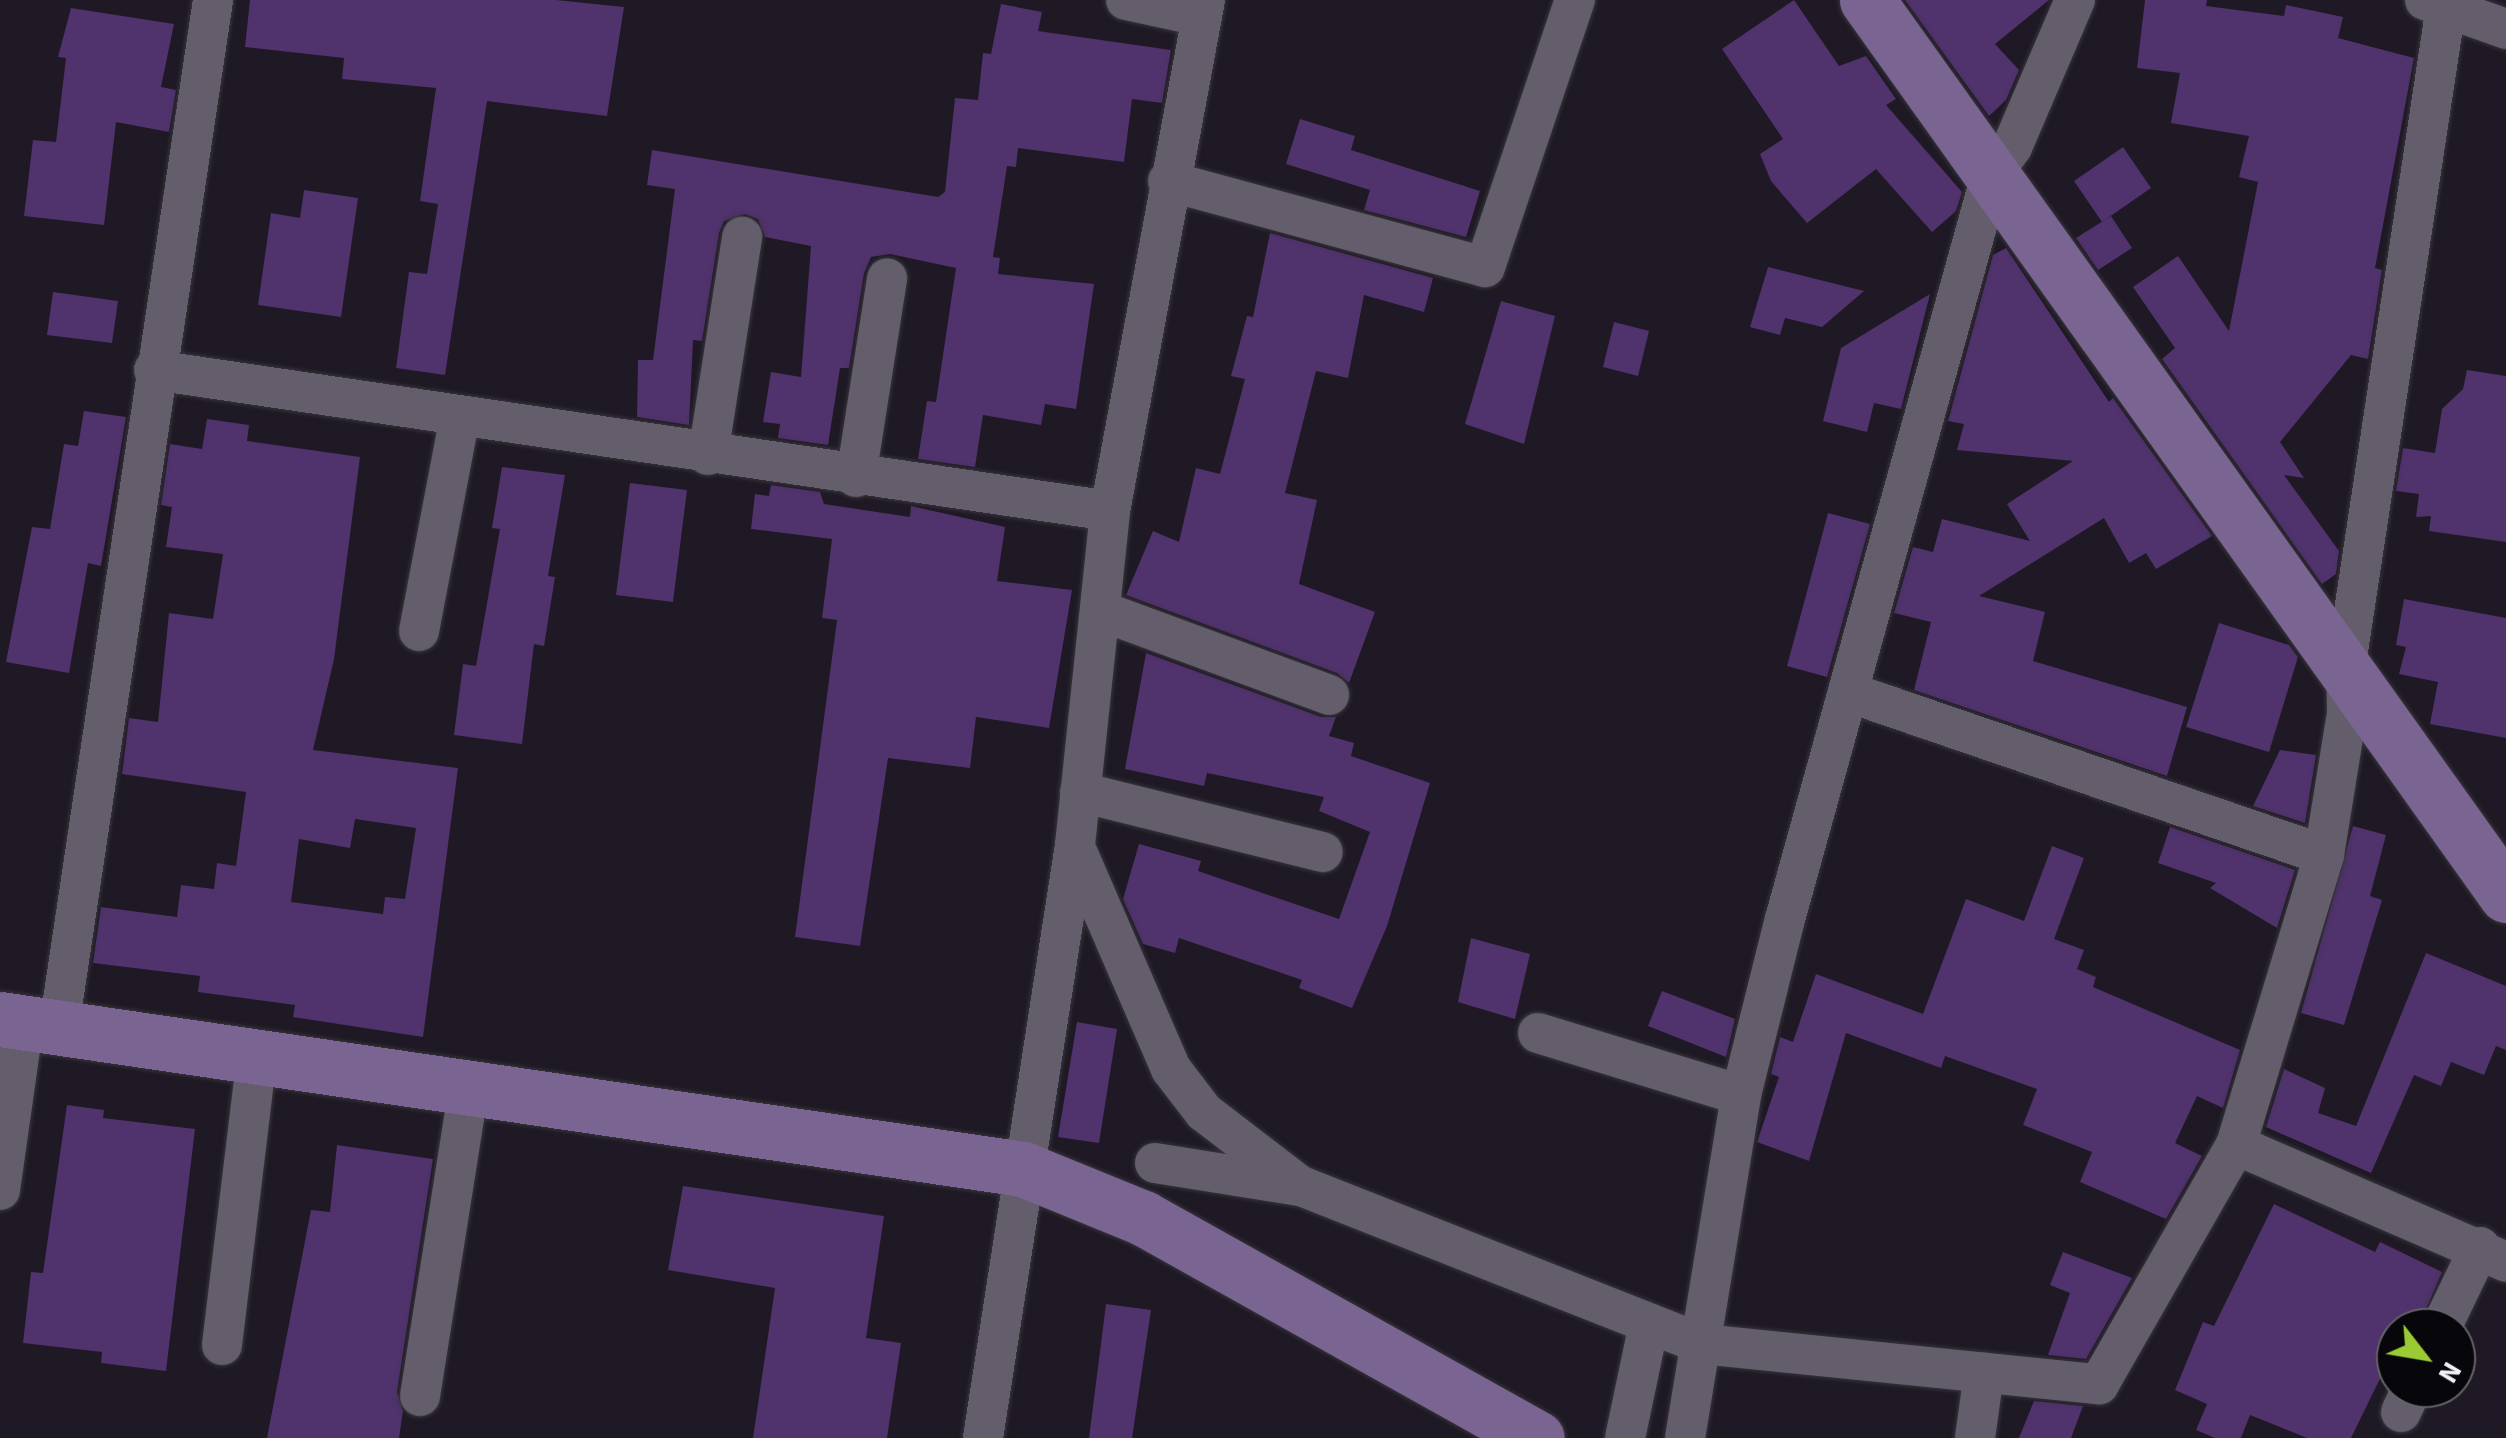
<!DOCTYPE html>
<html>
<head>
<meta charset="utf-8">
<style>
	body { margin:0 }
	#map { position:relative; width:2506px; height:1438px; overflow:hidden; background:#1e1924; font-family:"Source Sans 3",sans-serif }
	div>[style] { position:absolute }
	[style*='--x'] { left:calc(var(--x)*1px); top:calc(var(--y)*1px); width:calc(var(--w)*1px); rotate:calc(var(--a)*1deg) }
	.building>* { inset:0; background:#50326c }
	.roads { filter:drop-shadow(0 0 2px #37343c) drop-shadow(0 0 2px #37343c) }
	.street>* { height:40px; margin:-20px; padding:0 20px; transform-origin:20px; border-radius:20px; background:#645e6c }
	.secondary>* { height:55px; margin:-27.5px; padding:0 27.5px; transform-origin:27.5px; border-radius:27.5px; background:#7a6491 }
	span { translate:-50% -50%; white-space:nowrap; text-align:center; line-height:1.15; -webkit-text-stroke:8px #07060a; paint-order:stroke }
	.north { position:absolute; left:2376px; top:1308px; width:100px; height:100px; box-sizing:border-box; background:#07060a; border:2px solid #656369; border-radius:50%; rotate:121deg; font-size:28px; font-weight:700; line-height:40px; text-align:center; color:#f3eff7 }
	.north::after { content:''; display:block; margin:auto; width:35px; height:45px; background:#9acb34; clip-path:polygon(50% 0,100% 100%,50% 72%,0 100%) }
</style>
</head>
<body>
<div id="map">
	<div class="building">
		<div style="clip-path:polygon(250px 0,556px 0,624px 7px,607px 116px,487px 101px,445px 375px,396px 368px,409px 272px,427px 274px,438px 204px,420px 201px,436px 88px,342px 79px,344px 58px,245px 47px)"></div>
		<div style="clip-path:polygon(1794px 0,1839px 66px,1866px 56px,1896px 99px,1886px 105px,1962px 192px,1956px 211px,1932px 232px,1876px 169px,1807px 223px,1771px 181px,1760px 154px,1783px 139px,1722px 49px)"></div>
		<div style="clip-path:polygon(1905px 0,2049px 0,1995px 44px,2019px 70px,2006px 100px,1989px 116px)"></div>
		<div style="clip-path:polygon(2145px 0,2207px 0,2206px 6px,2284px 16px,2286px 5px,2343px 17px,2338px 38px,2414px 58px,2375px 268px,2382px 270px,2368px 359px,2351px 355px,2280px 442px,2304px 478px,2284px 475px,2339px 551px,2336px 574px,2322px 584px,2162px 359px,2175px 348px,2133px 287px,2178px 256px,2229px 331px,2258px 182px,2239px 177px,2249px 136px,2171px 123px,2180px 73px,2137px 68px)"></div>
		<div style="clip-path:polygon(1001px 4px,1042px 12px,1038px 31px,1171px 50px,1162px 103px,1132px 99px,1124px 162px,1018px 148px,1016px 167px,1007px 166px,993px 257px,1000px 258px,998px 274px,1094px 284px,1076px 409px,1045px 404px,1041px 425px,983px 415px,975px 467px,918px 459px,927px 401px,936px 402px,956px 268px,890px 254px,871px 257px,864px 273px,849px 368px,840px 368px,828px 445px,778px 438px,780px 424px,763px 422px,771px 372px,801px 377px,811px 246px,765px 237px,758px 219px,745px 214px,724px 221px,719px 233px,702px 341px,693px 340px,689px 425px,637px 417px,638px 360px,653px 360px,675px 189px,647px 185px,652px 150px,938px 197px,945px 192px,955px 98px,978px 100px,983px 53px,991px 54px)"></div>
		<div style="clip-path:polygon(71px 8px,174px 24px,161px 87px,176px 90px,169px 132px,116px 122px,104px 225px,24px 216px,33px 140px,56px 142px,66px 58px,58px 57px)"></div>
		<div style="clip-path:polygon(1300px 119px,1355px 136px,1351px 150px,1480px 191px,1466px 237px,1364px 210px,1370px 190px,1286px 164px)"></div>
		<div style="clip-path:polygon(2123px 147px,2151px 188px,2102px 222px,2074px 181px)"></div>
		<div style="clip-path:polygon(304px 190px,358px 198px,341px 317px,258px 305px,271px 213px,300px 218px)"></div>
		<div style="clip-path:polygon(2111px 216px,2132px 248px,2098px 270px,2076px 238px)"></div>
		<div style="clip-path:polygon(1270px 233px,1433px 278px,1424px 312px,1364px 295px,1348px 378px,1316px 371px,1285px 493px,1317px 500px,1299px 584px,1375px 612px,1349px 683px,1337px 673px,1126px 595px,1153px 531px,1179px 542px,1196px 468px,1220px 474px,1245px 379px,1231px 376px,1247px 316px,1253px 317px)"></div>
		<div style="clip-path:polygon(2006px 248px,2109px 402px,2113px 398px,2212px 536px,2156px 569px,2146px 553px,2129px 563px,2104px 518px,1979px 596px,2045px 612px,2033px 661px,2187px 707px,2167px 776px,1914px 690px,1931px 622px,1894px 613px,1913px 547px,1933px 552px,1942px 519px,2030px 541px,2007px 504px,2073px 461px,1957px 450px,1964px 424px,1948px 421px,1993px 255px)"></div>
		<div style="clip-path:polygon(1768px 267px,1864px 291px,1822px 327px,1785px 318px,1780px 335px,1750px 327px)"></div>
		<div style="clip-path:polygon(53px 292px,118px 301px,112px 343px,47px 335px)"></div>
		<div style="clip-path:polygon(1930px 294px,1901px 409px,1874px 403px,1867px 432px,1823px 421px,1841px 348px)"></div>
		<div style="clip-path:polygon(1501px 301px,1555px 316px,1524px 444px,1465px 424px)"></div>
		<div style="clip-path:polygon(1614px 322px,1649px 331px,1638px 376px,1603px 367px)"></div>
		<div style="clip-path:polygon(2467px 370px,2506px 376px,2506px 542px,2429px 531px,2431px 516px,2416px 517px,2419px 494px,2396px 491px,2403px 448px,2435px 453px,2442px 409px,2463px 389px)"></div>
		<div style="clip-path:polygon(84px 411px,126px 417px,101px 566px,88px 563px,69px 673px,6px 662px,32px 527px,50px 529px,64px 444px,78px 446px)"></div>
		<div style="clip-path:polygon(evenodd,207px 419px,249px 425px,247px 441px,360px 457px,334px 659px,313px 750px,458px 768px,423px 1037px,293px 1017px,295px 1005px,198px 992px,200px 976px,93px 963px,101px 907px,177px 917px,181px 885px,214px 889px,217px 863px,236px 866px,246px 792px,122px 774px,129px 718px,158px 722px,169px 613px,213px 619px,223px 554px,166px 547px,172px 507px,161px 505px,170px 444px,202px 449px,207px 419px,355px 819px,416px 828px,405px 899px,385px 897px,383px 914px,291px 902px,299px 839px,350px 848px,355px 819px)"></div>
		<div style="clip-path:polygon(502px 467px,565px 475px,548px 576px,555px 577px,544px 646px,534px 644px,522px 744px,454px 735px,463px 664px,476px 666px,500px 529px,492px 528px)"></div>
		<div style="clip-path:polygon(630px 483px,687px 490px,673px 602px,616px 595px)"></div>
		<div style="clip-path:polygon(771px 485px,820px 492px,824px 504px,910px 517px,911px 506px,1005px 527px,997px 581px,1072px 590px,1049px 728px,976px 717px,970px 768px,888px 758px,860px 946px,795px 937px,837px 620px,822px 618px,832px 539px,751px 529px,755px 494px,769px 496px)"></div>
		<div style="clip-path:polygon(1828px 513px,1870px 524px,1827px 677px,1787px 666px)"></div>
		<div style="clip-path:polygon(2404px 599px,2506px 618px,2506px 738px,2430px 724px,2438px 682px,2399px 674px,2406px 647px,2396px 645px)"></div>
		<div style="clip-path:polygon(2219px 623px,2289px 645px,2298px 657px,2269px 752px,2186px 727px)"></div>
		<div style="clip-path:polygon(1146px 653px,1321px 717px,1336px 717px,1329px 736px,1354px 743px,1351px 756px,1430px 783px,1387px 926px,1352px 1008px,1299px 988px,1302px 980px,1179px 938px,1175px 953px,1143px 944px,1123px 899px,1139px 844px,1201px 861px,1198px 871px,1339px 919px,1370px 832px,1319px 811px,1324px 797px,1207px 773px,1204px 786px,1125px 769px)"></div>
		<div style="clip-path:polygon(2280px 750px,2316px 755px,2305px 823px,2253px 806px)"></div>
		<div style="clip-path:polygon(2353px 826px,2386px 835px,2370px 896px,2382px 900px,2344px 1025px,2301px 1013px)"></div>
		<div style="clip-path:polygon(2170px 827px,2295px 870px,2277px 928px,2210px 888px,2216px 883px,2158px 863px)"></div>
		<div style="clip-path:polygon(2052px 846px,2084px 858px,2054px 939px,2084px 950px,2077px 969px,2096px 977px,2093px 987px,2240px 1050px,2223px 1108px,2197px 1096px,2175px 1143px,2202px 1156px,2166px 1219px,2080px 1182px,2092px 1152px,2023px 1125px,2037px 1089px,1945px 1056px,1941px 1068px,1846px 1033px,1809px 1161px,1757px 1142px,1779px 1077px,1771px 1074px,1780px 1037px,1793px 1042px,1816px 974px,1923px 1014px,1966px 899px,2024px 921px)"></div>
		<div style="clip-path:polygon(1471px 938px,1530px 954px,1515px 1019px,1458px 1002px)"></div>
		<div style="clip-path:polygon(2426px 953px,2506px 986px,2506px 1050px,2496px 1046px,2484px 1075px,2451px 1062px,2441px 1086px,2414px 1075px,2371px 1173px,2266px 1127px,2284px 1069px,2325px 1088px,2318px 1113px,2356px 1126px)"></div>
		<div style="clip-path:polygon(1662px 991px,1735px 1019px,1726px 1057px,1648px 1026px)"></div>
		<div style="clip-path:polygon(1077px 1022px,1117px 1029px,1099px 1143px,1058px 1137px)"></div>
		<div style="clip-path:polygon(67px 1105px,104px 1110px,103px 1118px,195px 1129px,166px 1371px,101px 1363px,102px 1352px,23px 1343px,31px 1272px,43px 1273px)"></div>
		<div style="clip-path:polygon(337px 1145px,433px 1159px,397px 1392px,403px 1411px,399px 1438px,267px 1438px,311px 1210px,330px 1212px)"></div>
		<div style="clip-path:polygon(683px 1186px,884px 1216px,866px 1338px,901px 1343px,887px 1438px,753px 1438px,775px 1288px,668px 1270px)"></div>
		<div style="clip-path:polygon(2274px 1204px,2375px 1252px,2380px 1242px,2442px 1272px,2418px 1328px,2396px 1328px,2396px 1346px,2351px 1438px,2307px 1438px,2250px 1415px,2241px 1438px,2215px 1438px,2196px 1430px,2207px 1404px,2175px 1390px,2203px 1322px,2214px 1326px)"></div>
		<div style="clip-path:polygon(2063px 1252px,2132px 1278px,2086px 1359px,2048px 1355px,2070px 1293px,2050px 1285px)"></div>
		<div style="clip-path:polygon(1106px 1304px,1151px 1310px,1132px 1438px,1089px 1438px)"></div>
		<div style="clip-path:polygon(2034px 1401px,2083px 1406px,2071px 1438px,2019px 1438px)"></div>
	</div>
	<div class="roads">
		<div class="street">
			<div style="--x:1126;--y:0;--w:76;--a:12.2"></div>
			<div style="--x:2425;--y:0;--w:86;--a:19.7"></div>
			<div style="--x:1168;--y:181;--w:328;--a:15.2"></div>
			<div style="--x:1485;--y:267;--w:282;--a:-71.4"></div>
			<div style="--x:154;--y:370;--w:966;--a:8.39"></div>
			<div style="--x:708;--y:455;--w:221;--a:-81.1"></div>
			<div style="--x:856;--y:477;--w:201;--a:-81.1"></div>
			<div style="--x:1101;--y:611;--w:243;--a:20.2"></div>
			<div style="--x:419;--y:631;--w:218;--a:-79.2"></div>
			<div style="--x:1848;--y:692;--w:503;--a:18.9"></div>
			<div style="--x:1080;--y:792;--w:250;--a:13.9"></div>
			<div style="--x:1078;--y:854;--w:234;--a:66.6"></div>
			<div style="--x:1171;--y:1069;--w:54;--a:52.5"></div>
			<div style="--x:1204;--y:1112;--w:118;--a:37.5"></div>
			<div style="--x:59;--y:1027;--w:1038;--a:-81.47"></div>
			<div style="--x:1538;--y:1033;--w:212;--a:17"></div>
			<div style="--x:2236;--y:1145;--w:294;--a:23.4"></div>
			<div style="--x:1155;--y:1163;--w:148;--a:9"></div>
			<div style="--x:1301;--y:1186;--w:431;--a:21.5"></div>
			<div style="--x:1702;--y:1344;--w:399;--a:5.8"></div>
			<div style="--x:2099;--y:1384;--w:275;--a:-60.2"></div>
			<div style="--x:2236;--y:1145;--w:303;--a:-73.1"></div>
			<div style="--x:2324;--y:855;--w:144;--a:-80.8"></div>
			<div style="--x:2347;--y:713;--w:49;--a:-91.2"></div>
			<div style="--x:2346;--y:664;--w:672;--a:-81.35"></div>
			<div style="--x:0;--y:1190;--w:170;--a:-81.9"></div>
			<div style="--x:2441;--y:1328;--w:90;--a:-64.3"></div>
			<div style="--x:222;--y:1345;--w:290;--a:-83.1"></div>
			<div style="--x:420;--y:1396;--w:308;--a:-81"></div>
			<div style="--x:2401;--y:1412;--w:26;--a:-65"></div>
			<div style="--x:983;--y:1438;--w:600;--a:-81.18"></div>
			<div style="--x:1075;--y:845;--w:336;--a:-84"></div>
			<div style="--x:1110;--y:511;--w:520;--a:-79.47"></div>
			<div style="--x:1625;--y:1438;--w:116;--a:-78.1"></div>
			<div style="--x:1685;--y:1438;--w:348;--a:-80.7"></div>
			<div style="--x:1741;--y:1095;--w:181;--a:-76"></div>
			<div style="--x:1785;--y:919;--w:772;--a:-74.52"></div>
			<div style="--x:1991;--y:175;--w:35;--a:-53"></div>
			<div style="--x:2012;--y:147;--w:160;--a:-66.8"></div>
			<div style="--x:1975;--y:1438;--w:66;--a:-82.1"></div>
		</div>
		<div class="secondary">
			<div style="--x:1867;--y:0;--w:1100;--a:54.47"></div>
			<div style="--x:0;--y:1019;--w:1034;--a:8.34"></div>
			<div style="--x:1023;--y:1169;--w:130;--a:22.2"></div>
			<div style="--x:1143;--y:1218;--w:451;--a:29.2"></div>
		</div>
	</div>
	<div class="north">N</div>
</div>
</body>
</html>
